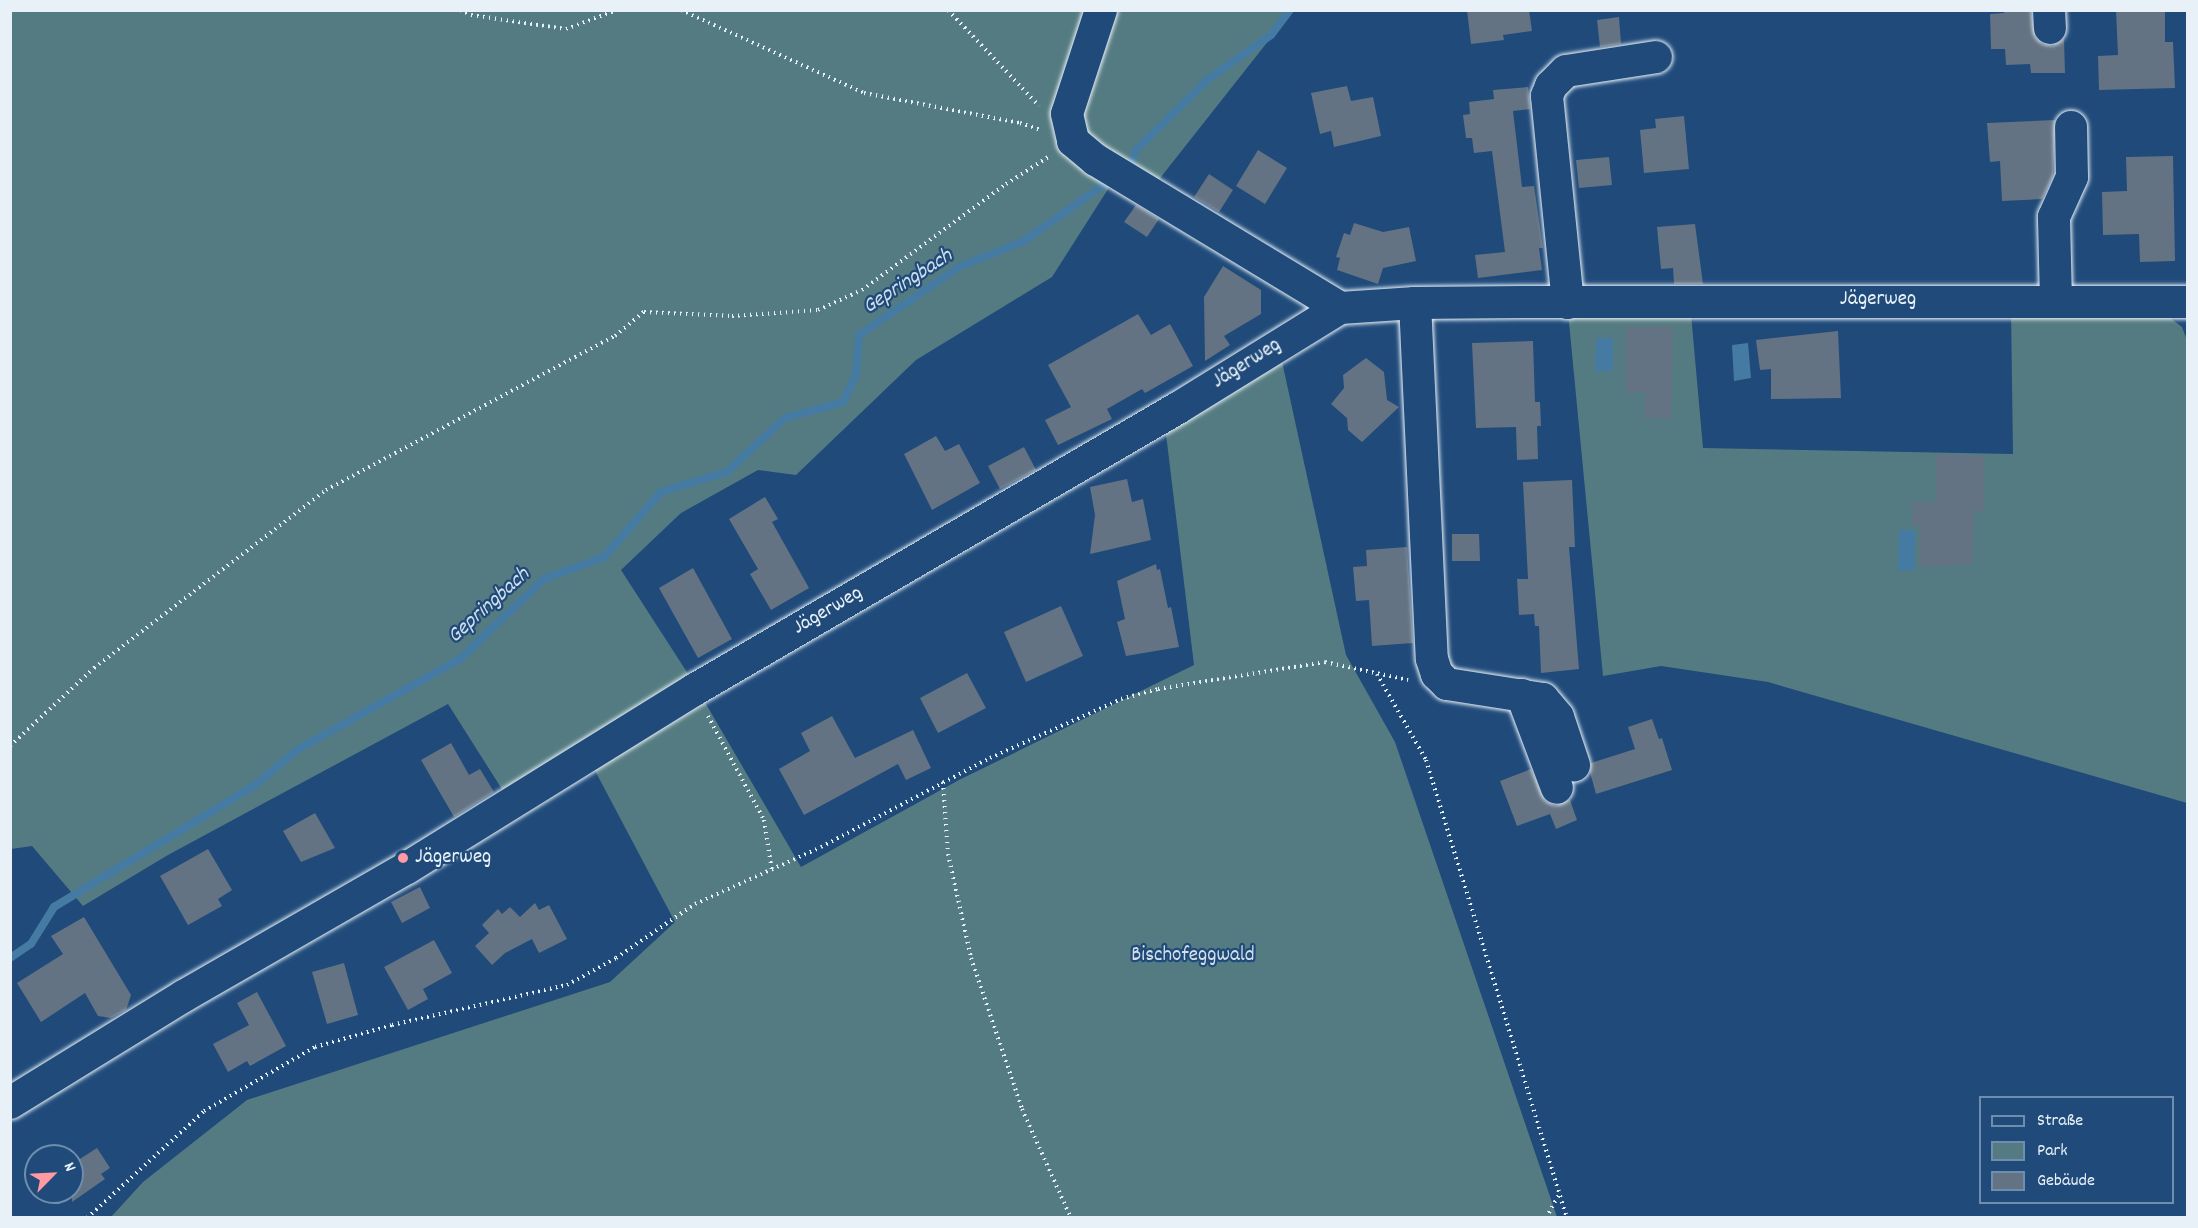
<!DOCTYPE html>
<html>
<head>
<meta charset="utf-8">
<style>
	body { margin:0 }
	#map { position:relative; width:2198px; height:1228px; overflow:hidden; background:#1f4a7a; font-family:Dekko,sans-serif }
	div>[style] { position:absolute }
	[style*='--x'] { left:calc(var(--x)*1px); top:calc(var(--y)*1px); width:calc(var(--w)*1px); rotate:calc(var(--a)*1deg) }
	.green>* { inset:0; background:#547b81 }
	.water>* { inset:0; background:#457ba2 }
	.stream>* { height:8px; margin:-4px; padding:0 4px; transform-origin:4px; border-radius:4px; background:#457ba2 }
	.building>* { inset:0; background:#637383 }
	.path>* { height:4px; margin-top:-2px; transform-origin:0; background:repeating-linear-gradient(90deg,#e8f1f8 0 1.5px,transparent 0 6px) }
	.roads { filter:drop-shadow(0 0 2px #e8f1f8) drop-shadow(0 0 2px #e8f1f8) }
	.minor>* { height:32px; margin:-16px; padding:0 16px; transform-origin:16px; border-radius:16px; background:#1f4a7a }
	.dots>* { width:16px; height:16px; translate:-50% -50%; box-sizing:border-box; border:3px solid #1f4a7a; border-radius:50% }
	span { translate:-50% -50%; white-space:nowrap; text-align:center; line-height:1.15; -webkit-text-stroke:4.5px #1f4a7a; paint-order:stroke }
	.street-label { font-size:21px; color:#e8f1f8 }
	.poi-label { font-size:21px; color:#e8f1f8 }
	.left { translate:0 -50%; text-align:left }
	.park-label { font-size:21px; color:#d2dfe6 }
	.water-label { font-size:22px; color:#d0dfeb; font-style:italic }
	.frame { position:absolute; inset:0; border:12px solid #e8f1f8; pointer-events:none }
	.legend { position:absolute; left:1979px; top:1096px; width:195px; height:108px; box-sizing:border-box; background:#1f4a7a; border:2px solid #6f8dac; margin:0; padding:8px 10px; list-style:none; font-size:18px; color:#e8f1f8 }
	.legend li { display:flex; align-items:center; gap:12px; height:30px }
	.legend b { width:30px; border:2px solid #6f8dac }
	.north { position:absolute; left:24px; top:1144px; width:60px; height:60px; box-sizing:border-box; background:#1f4a7a; border:2px solid #6f8dac; border-radius:50%; rotate:66deg; font-size:16px; font-weight:700; line-height:24px; text-align:center; color:#e8f1f8 }
	.north::after { content:''; display:block; margin:auto; width:21px; height:27px; background:#ff9aa2; clip-path:polygon(50% 0,100% 100%,50% 72%,0 100%) }
</style>
</head>
<body>
<div id="map">
	<div class="green">
		<div style="clip-path:polygon(11px 11px,1292px 11px,1157px 182px,1110px 186px,1052px 277px,916px 360px,796px 475px,758px 470px,681px 513px,621px 570px,692px 680px,801px 867px,959px 780px,1194px 665px,1166px 434px,1281px 357px,1346px 655px,1395px 742px,1557px 1217px,111px 1217px,143px 1182px,247px 1100px,610px 982px,675px 922px,582px 746px,505px 794px,448px 704px,168px 855px,83px 906px,32px 846px,11px 849px)"></div>
		<div style="clip-path:polygon(2011px 311px,2161px 311px,2182px 327px,2188px 343px,2187px 803px,1768px 682px,1661px 666px,1603px 676px,1568px 312px,1691px 314px,1703px 448px,2013px 454px)"></div>
	</div>
	<div class="water">
		<div style="clip-path:polygon(1596px 338px,1613px 338px,1613px 371px,1595px 371px)"></div>
		<div style="clip-path:polygon(1748px 343px,1751px 378px,1734px 381px,1732px 345px)"></div>
		<div style="clip-path:polygon(1899px 530px,1915px 530px,1915px 570px,1898px 571px)"></div>
	</div>
	<div class="stream">
		<div style="--x:1123;--y:170;--w:12;--a:-42"></div>
		<div style="--x:1132;--y:162;--w:13;--a:-72"></div>
		<div style="--x:1136;--y:150;--w:100;--a:-44.6"></div>
		<div style="--x:1207;--y:80;--w:78;--a:-35.1"></div>
		<div style="--x:1271;--y:35;--w:31;--a:-53"></div>
		<div style="--x:10;--y:958;--w:25;--a:-34"></div>
		<div style="--x:31;--y:944;--w:44;--a:-58.1"></div>
		<div style="--x:54;--y:907;--w:234;--a:-31.2"></div>
		<div style="--x:254;--y:786;--w:56;--a:-39.9"></div>
		<div style="--x:297;--y:750;--w:187;--a:-29.2"></div>
		<div style="--x:460;--y:659;--w:116;--a:-43.6"></div>
		<div style="--x:544;--y:579;--w:64;--a:-20.1"></div>
		<div style="--x:604;--y:557;--w:86;--a:-48.8"></div>
		<div style="--x:661;--y:492;--w:69;--a:-16.9"></div>
		<div style="--x:727;--y:472;--w:79;--a:-43"></div>
		<div style="--x:785;--y:418;--w:60;--a:-15.4"></div>
		<div style="--x:843;--y:402;--w:30;--a:-64"></div>
		<div style="--x:856;--y:375;--w:40;--a:-85.7"></div>
		<div style="--x:859;--y:335;--w:123;--a:-34.1"></div>
		<div style="--x:961;--y:266;--w:68;--a:-21.6"></div>
		<div style="--x:1024;--y:241;--w:109;--a:-35.3"></div>
	</div>
	<div class="building">
		<div style="clip-path:polygon(1467px 10px,1529px 10px,1532px 31px,1503px 35px,1504px 40px,1471px 44px)"></div>
		<div style="clip-path:polygon(2004px 10px,2031px 10px,2035px 37px,2042px 44px,2052px 46px,2064px 39px,2065px 73px,2031px 73px,2030px 64px,2006px 65px,2005px 49px,1991px 49px,1990px 14px,2004px 13px)"></div>
		<div style="clip-path:polygon(2116px 10px,2165px 10px,2165px 42px,2173px 42px,2175px 88px,2099px 90px,2098px 56px,2118px 55px)"></div>
		<div style="clip-path:polygon(1619px 17px,1621px 44px,1600px 47px,1597px 20px)"></div>
		<div style="clip-path:polygon(1347px 86px,1351px 101px,1373px 97px,1381px 136px,1334px 147px,1331px 131px,1320px 134px,1311px 93px)"></div>
		<div style="clip-path:polygon(1528px 87px,1530px 109px,1513px 111px,1522px 187px,1534px 186px,1543px 248px,1539px 248px,1542px 270px,1478px 278px,1475px 255px,1505px 252px,1492px 151px,1474px 153px,1472px 138px,1466px 138px,1463px 115px,1470px 114px,1469px 102px,1494px 99px,1493px 90px)"></div>
		<div style="clip-path:polygon(1684px 116px,1689px 169px,1644px 173px,1640px 130px,1656px 128px,1655px 119px)"></div>
		<div style="clip-path:polygon(2055px 120px,2053px 176px,2042px 199px,2002px 201px,2000px 161px,1990px 162px,1987px 123px)"></div>
		<div style="clip-path:polygon(1258px 150px,1287px 168px,1265px 204px,1236px 186px)"></div>
		<div style="clip-path:polygon(2173px 156px,2175px 261px,2140px 262px,2139px 234px,2103px 235px,2102px 192px,2127px 191px,2126px 157px)"></div>
		<div style="clip-path:polygon(1609px 157px,1612px 185px,1579px 188px,1576px 160px)"></div>
		<div style="clip-path:polygon(1209px 174px,1233px 190px,1219px 212px,1194px 197px)"></div>
		<div style="clip-path:polygon(1136px 205px,1159px 219px,1147px 237px,1124px 222px)"></div>
		<div style="clip-path:polygon(1354px 223px,1383px 232px,1409px 227px,1416px 261px,1383px 268px,1378px 284px,1337px 270px,1340px 258px,1336px 257px,1344px 233px,1350px 235px)"></div>
		<div style="clip-path:polygon(1695px 224px,1703px 284px,1674px 284px,1673px 268px,1661px 269px,1657px 227px)"></div>
		<div style="clip-path:polygon(1223px 266px,1261px 290px,1261px 314px,1224px 336px,1230px 345px,1205px 361px,1204px 297px)"></div>
		<div style="clip-path:polygon(1138px 314px,1151px 335px,1170px 324px,1193px 366px,1145px 393px,1142px 389px,1107px 409px,1112px 419px,1058px 445px,1045px 420px,1071px 407px,1048px 365px)"></div>
		<div style="clip-path:polygon(1673px 326px,1671px 418px,1644px 418px,1646px 393px,1626px 392px,1626px 327px)"></div>
		<div style="clip-path:polygon(1838px 331px,1841px 398px,1771px 399px,1771px 369px,1760px 370px,1756px 340px)"></div>
		<div style="clip-path:polygon(1533px 341px,1535px 402px,1540px 402px,1541px 426px,1537px 426px,1538px 459px,1517px 460px,1516px 427px,1476px 428px,1472px 343px)"></div>
		<div style="clip-path:polygon(1366px 358px,1384px 372px,1387px 400px,1399px 407px,1362px 442px,1348px 430px,1347px 418px,1331px 404px,1344px 388px,1343px 375px)"></div>
		<div style="clip-path:polygon(936px 436px,945px 451px,959px 444px,980px 483px,932px 510px,904px 454px)"></div>
		<div style="clip-path:polygon(1024px 447px,1036px 470px,1000px 489px,988px 466px)"></div>
		<div style="clip-path:polygon(1936px 455px,1984px 455px,1984px 511px,1974px 511px,1972px 564px,1919px 567px,1920px 525px,1912px 525px,1913px 502px,1936px 502px)"></div>
		<div style="clip-path:polygon(1127px 479px,1132px 502px,1143px 499px,1151px 540px,1090px 554px,1095px 515px,1090px 487px)"></div>
		<div style="clip-path:polygon(1572px 480px,1575px 547px,1569px 547px,1579px 669px,1541px 673px,1539px 626px,1535px 626px,1534px 614px,1519px 615px,1517px 579px,1528px 579px,1523px 482px)"></div>
		<div style="clip-path:polygon(765px 497px,778px 519px,772px 522px,809px 588px,771px 610px,750px 574px,758px 569px,729px 519px)"></div>
		<div style="clip-path:polygon(1452px 534px,1479px 534px,1480px 561px,1452px 561px)"></div>
		<div style="clip-path:polygon(1407px 547px,1413px 643px,1372px 646px,1369px 600px,1356px 601px,1353px 567px,1367px 566px,1366px 550px)"></div>
		<div style="clip-path:polygon(1156px 564px,1157px 570px,1160px 569px,1168px 608px,1171px 607px,1179px 647px,1126px 656px,1117px 622px,1125px 619px,1117px 581px)"></div>
		<div style="clip-path:polygon(693px 568px,732px 639px,698px 658px,659px 588px)"></div>
		<div style="clip-path:polygon(1061px 606px,1083px 656px,1026px 682px,1004px 632px)"></div>
		<div style="clip-path:polygon(967px 673px,986px 708px,938px 733px,920px 698px)"></div>
		<div style="clip-path:polygon(832px 716px,855px 758px,913px 730px,931px 768px,906px 780px,898px 764px,804px 815px,779px 769px,810px 751px,801px 733px)"></div>
		<div style="clip-path:polygon(1652px 719px,1659px 739px,1662px 738px,1672px 770px,1596px 794px,1590px 772px,1591px 763px,1635px 749px,1628px 727px)"></div>
		<div style="clip-path:polygon(451px 743px,469px 775px,480px 769px,494px 792px,454px 817px,421px 760px)"></div>
		<div style="clip-path:polygon(1531px 769px,1545px 801px,1555px 806px,1570px 800px,1577px 820px,1556px 829px,1550px 814px,1517px 826px,1500px 781px)"></div>
		<div style="clip-path:polygon(315px 813px,335px 848px,301px 862px,283px 831px)"></div>
		<div style="clip-path:polygon(208px 849px,232px 890px,218px 899px,222px 906px,188px 925px,160px 876px)"></div>
		<div style="clip-path:polygon(420px 887px,430px 908px,402px 923px,391px 902px)"></div>
		<div style="clip-path:polygon(535px 903px,539px 910px,549px 905px,567px 939px,539px 953px,532px 939px,505px 953px,492px 965px,475px 946px,489px 933px,482px 925px,498px 909px,502px 914px,510px 907px,520px 917px)"></div>
		<div style="clip-path:polygon(84px 917px,131px 995px,126px 1010px,111px 1018px,98px 1016px,85px 993px,41px 1022px,17px 983px,63px 954px,51px 936px)"></div>
		<div style="clip-path:polygon(434px 940px,452px 973px,423px 989px,428px 999px,408px 1010px,384px 967px)"></div>
		<div style="clip-path:polygon(344px 963px,358px 1015px,327px 1024px,312px 972px)"></div>
		<div style="clip-path:polygon(257px 992px,286px 1046px,250px 1066px,247px 1061px,228px 1072px,213px 1044px,249px 1025px,237px 1003px)"></div>
		<div style="clip-path:polygon(97px 1148px,110px 1168px,101px 1174px,105px 1179px,72px 1202px,72px 1164px)"></div>
	</div>
	<div class="path">
		<div style="--x:460;--y:10;--w:12;--a:24"></div>
		<div style="--x:471;--y:15;--w:96;--a:8.4"></div>
		<div style="--x:566;--y:29;--w:54;--a:-20.4"></div>
		<div style="--x:681;--y:10;--w:201;--a:24.4"></div>
		<div style="--x:864;--y:93;--w:159;--a:10.9"></div>
		<div style="--x:1020;--y:123;--w:22;--a:18"></div>
		<div style="--x:948;--y:10;--w:132;--a:46.5"></div>
		<div style="--x:1377;--y:674;--w:99;--a:60.3"></div>
		<div style="--x:1426;--y:760;--w:479;--a:72.9"></div>
		<div style="--x:708;--y:716;--w:118;--a:61.7"></div>
		<div style="--x:764;--y:820;--w:52;--a:81.1"></div>
		<div style="--x:10;--y:746;--w:115;--a:-42.9"></div>
		<div style="--x:94;--y:668;--w:292;--a:-37.5"></div>
		<div style="--x:326;--y:490;--w:327;--a:-28.1"></div>
		<div style="--x:615;--y:336;--w:38;--a:-40"></div>
		<div style="--x:644;--y:312;--w:88;--a:2.6"></div>
		<div style="--x:732;--y:316;--w:86;--a:-4"></div>
		<div style="--x:818;--y:310;--w:48;--a:-24.4"></div>
		<div style="--x:862;--y:290;--w:179;--a:-36.4"></div>
		<div style="--x:1006;--y:184;--w:52;--a:-32.5"></div>
		<div style="--x:943;--y:782;--w:72;--a:86"></div>
		<div style="--x:948;--y:854;--w:107;--a:77.5"></div>
		<div style="--x:971;--y:958;--w:159;--a:71.3"></div>
		<div style="--x:1022;--y:1109;--w:120;--a:65.8"></div>
		<div style="--x:87;--y:1218;--w:159;--a:-42.4"></div>
		<div style="--x:204;--y:1111;--w:128;--a:-30"></div>
		<div style="--x:315;--y:1047;--w:80;--a:-15.9"></div>
		<div style="--x:392;--y:1025;--w:180;--a:-12.9"></div>
		<div style="--x:567;--y:985;--w:56;--a:-28.9"></div>
		<div style="--x:616;--y:958;--w:96;--a:-34.4"></div>
		<div style="--x:695;--y:904;--w:138;--a:-24.3"></div>
		<div style="--x:821;--y:847;--w:191;--a:-27.8"></div>
		<div style="--x:990;--y:758;--w:144;--a:-24.2"></div>
		<div style="--x:1121;--y:699;--w:38;--a:-15"></div>
		<div style="--x:1158;--y:689;--w:169;--a:-9.2"></div>
		<div style="--x:1325;--y:662;--w:85;--a:12.2"></div>
		<div style="--x:1546;--y:1218;--w:29;--a:-61"></div>
	</div>
	<div class="roads">
		<div class="minor">
			<div style="--x:1101;--y:10;--w:109;--a:108.1"></div>
			<div style="--x:1067;--y:114;--w:28;--a:77"></div>
			<div style="--x:1073;--y:141;--w:30;--a:40"></div>
			<div style="--x:1096;--y:160;--w:285;--a:31.2"></div>
			<div style="--x:2049;--y:10;--w:18;--a:87"></div>
			<div style="--x:2056;--y:301;--w:84;--a:-91.4"></div>
			<div style="--x:2054;--y:217;--w:44;--a:-65.8"></div>
			<div style="--x:2072;--y:177;--w:50;--a:-91.1"></div>
			<div style="--x:1415;--y:303;--w:356;--a:87.3"></div>
			<div style="--x:1432;--y:659;--w:16;--a:72"></div>
			<div style="--x:1437;--y:674;--w:14;--a:45"></div>
			<div style="--x:1447;--y:684;--w:97;--a:8.9"></div>
			<div style="--x:1543;--y:699;--w:23;--a:50"></div>
			<div style="--x:1558;--y:717;--w:51;--a:71.6"></div>
			<div style="--x:1568;--y:303;--w:208;--a:-95.8"></div>
			<div style="--x:1547;--y:96;--w:11;--a:-68"></div>
			<div style="--x:1551;--y:86;--w:21;--a:-45"></div>
			<div style="--x:1566;--y:71;--w:91;--a:-8.8"></div>
			<div style="--x:1522;--y:695;--w:99;--a:69.4"></div>
			<div style="--x:10;--y:1103;--w:204;--a:-31.6"></div>
			<div style="--x:184;--y:996;--w:257;--a:-29.9"></div>
			<div style="--x:407;--y:868;--w:338;--a:-31.8"></div>
			<div style="--x:694;--y:690;--w:560;--a:-30.23"></div>
			<div style="--x:1178;--y:408;--w:190;--a:-31.7"></div>
			<div style="--x:1340;--y:308;--w:75;--a:-3.8"></div>
			<div style="--x:1415;--y:303;--w:107;--a:-0.5"></div>
			<div style="--x:1522;--y:302;--w:666;--a:0"></div>
		</div>
	</div>
	<div class="dots">
		<div style="left:403px;top:858px;background:#ff9aa2"></div>
	</div>
	<div class="street-label">
		<span style="left:1878px;top:300px">Jägerweg</span>
		<span style="left:1247px;top:364px;rotate:-32deg">Jägerweg</span>
		<span style="left:828px;top:611px;rotate:-30deg">Jägerweg</span>
	</div>
	<div class="poi-label">
		<span class="left" style="left:415px;top:858px">Jägerweg</span>
	</div>
	<div class="park-label">
		<span style="left:1193px;top:956px">Bischofeggwald</span>
	</div>
	<div class="water-label">
		<span style="left:908px;top:282px;rotate:-33deg">Gepringbach</span>
		<span style="left:489px;top:606px;rotate:-42deg">Gepringbach</span>
	</div>
	<div class="frame"></div>
	<ul class="legend">
	<li><b style="height:8px;background:#1f4a7a"></b>Straße</li>
	<li><b style="height:16px;background:#547b81"></b>Park</li>
	<li><b style="height:16px;background:#637383"></b>Gebäude</li>
	</ul>
	<div class="north">N</div>
</div>
</body>
</html>
